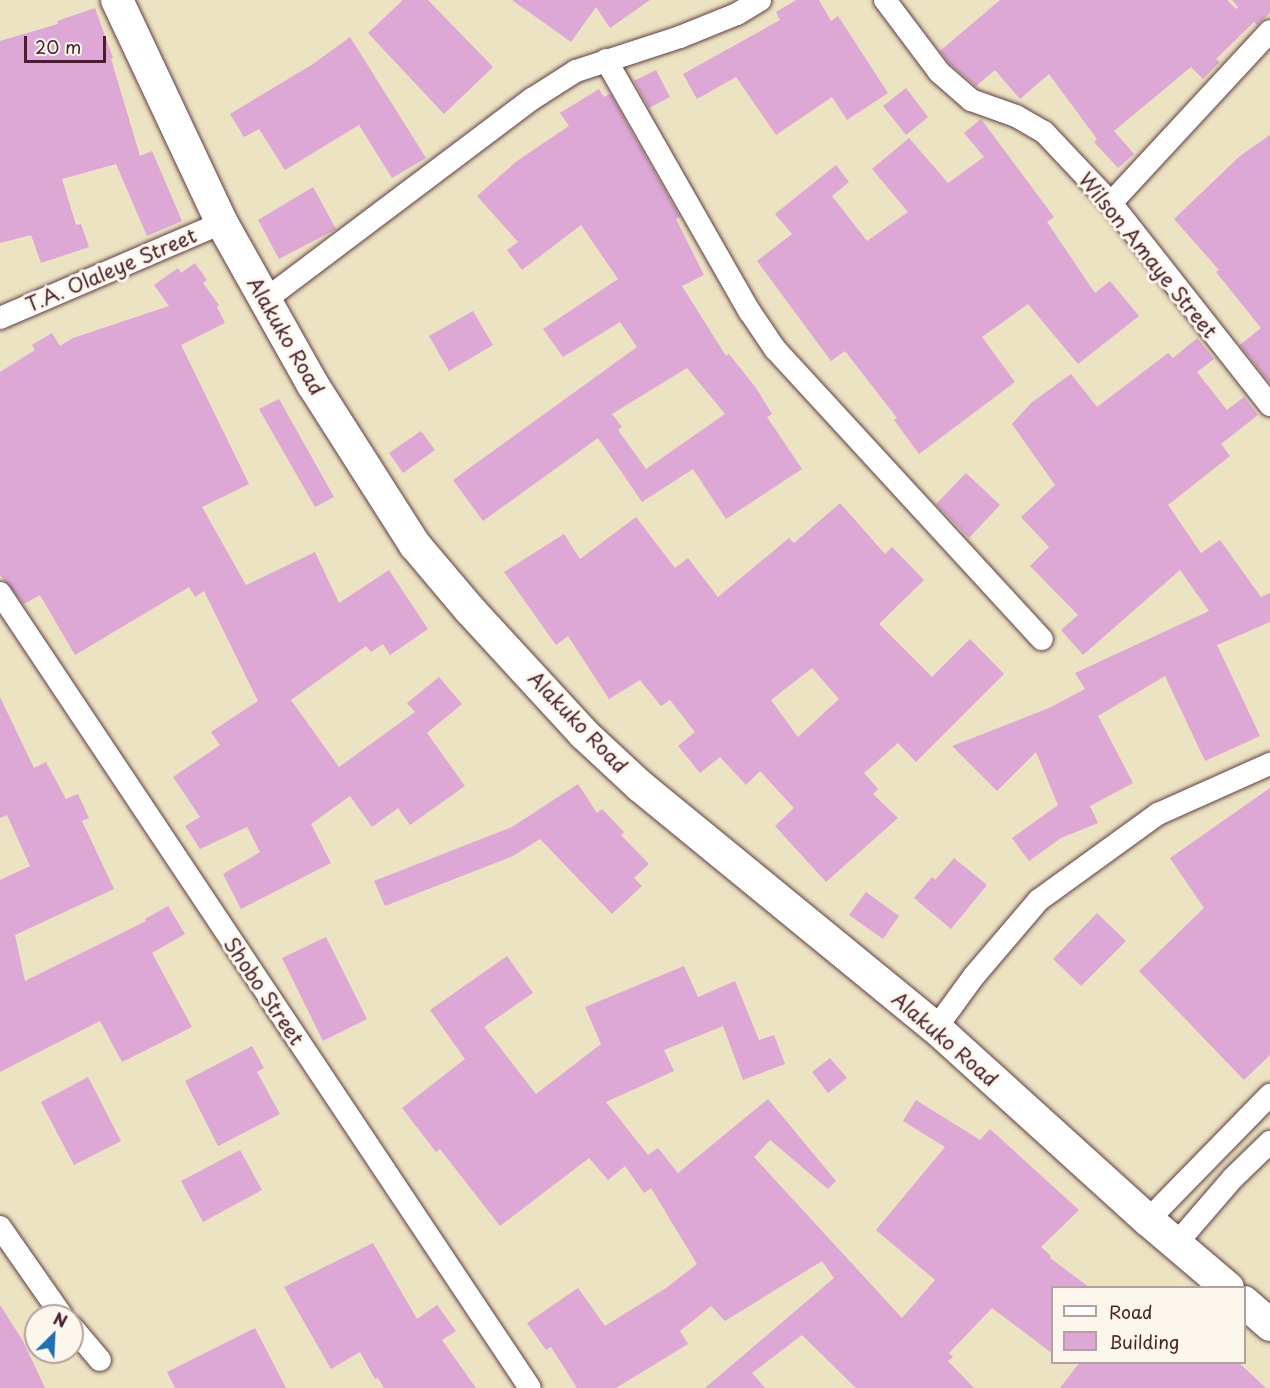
<!DOCTYPE html>
<html>
<head>
<meta charset="utf-8">
<style>
	body { margin:0 }
	#map { position:relative; width:1270px; height:1388px; overflow:hidden; background:#ebe3c2; font-family:"Playpen Sans",sans-serif }
	div>[style] { position:absolute }
	[style*='--x'] { left:calc(var(--x)*1px); top:calc(var(--y)*1px); width:calc(var(--w)*1px); rotate:calc(var(--a)*1deg) }
	.building>* { inset:0; background:#dda8d5 }
	.roads { filter:drop-shadow(0 0 2px #623c42) drop-shadow(0 0 2px #623c42) }
	.street>* { height:22px; margin:-11px; padding:0 11px; transform-origin:11px; border-radius:11px; background:#fff }
	.secondary>* { height:32px; margin:-16px; padding:0 16px; transform-origin:16px; border-radius:16px; background:#fff }
	span { translate:-50% -50%; white-space:nowrap; text-align:center; line-height:1.15; -webkit-text-stroke:6px #fbf7ec; paint-order:stroke }
	.street-label { font-size:20px; color:#4a1f2b }
	.legend { position:absolute; left:1051px; top:1286px; width:195px; height:78px; box-sizing:border-box; background:#fbf7ec; border:2px solid #b4a19f; margin:0; padding:8px 10px; list-style:none; font-size:18px; color:#4a1f2b }
	.legend li { display:flex; align-items:center; gap:12px; height:30px }
	.legend b { width:30px; border:2px solid #b4a19f }
	.north { position:absolute; left:24px; top:1304px; width:60px; height:60px; box-sizing:border-box; background:#fbf7ec; border:2px solid #b4a19f; border-radius:50%; rotate:24deg; font-size:16px; font-weight:700; line-height:24px; text-align:center; color:#4a1f2b }
	.north::after { content:''; display:block; margin:auto; width:21px; height:27px; background:#1f6fb2; clip-path:polygon(50% 0,100% 100%,50% 72%,0 100%) }
	.scale { position:absolute; left:24px; top:36px; width:82px; height:27px; box-sizing:border-box; border:3px solid #4a1f2b; border-top:0; padding-left:8px; font-size:18px; line-height:21px; white-space:nowrap; color:#4a1f2b; -webkit-text-stroke:4px #fbf7ec; paint-order:stroke }
</style>
</head>
<body>
<div id="map">
	<div class="building">
		<div style="clip-path:polygon(403px 0,428px 0,493px 67px,444px 114px,368px 33px)"></div>
		<div style="clip-path:polygon(512px 0,650px 0,610px 28px,596px 7px,571px 42px)"></div>
		<div style="clip-path:polygon(796px 0,819px 0,831px 21px,838px 16px,888px 93px,847px 120px,832px 97px,776px 135px,736px 77px,697px 99px,683px 74px,780px 20px,776px 12px)"></div>
		<div style="clip-path:polygon(1000px 0,1227px 0,1236px 9px,1238px 7px,1232px 0,1270px 0,1270px 13px,1257px 25px,1254px 22px,1216px 59px,1220px 62px,1203px 79px,1191px 67px,1114px 131px,1134px 154px,1118px 168px,1094px 142px,1097px 139px,1049px 74px,1020px 99px,995px 70px,976px 86px,949px 63px,940px 51px)"></div>
		<div style="clip-path:polygon(95px 8px,113px 58px,111px 59px,140px 156px,152px 151px,182px 221px,147px 236px,116px 164px,62px 179px,76px 225px,81px 224px,89px 247px,41px 263px,31px 235px,0 243px,0 41px,58px 24px,57px 21px)"></div>
		<div style="clip-path:polygon(350px 37px,426px 158px,392px 178px,359px 125px,285px 170px,259px 129px,244px 137px,230px 114px,313px 64px)"></div>
		<div style="clip-path:polygon(656px 70px,670px 97px,649px 108px,634px 81px)"></div>
		<div style="clip-path:polygon(906px 88px,928px 117px,906px 135px,883px 106px)"></div>
		<div style="clip-path:polygon(evenodd,599px 89px,604px 97px,610px 94px,680px 217px,676px 219px,704px 275px,682px 286px,726px 356px,729px 354px,756px 388px,772px 414px,767px 417px,802px 469px,726px 519px,693px 469px,642px 502px,598px 438px,483px 521px,453px 480px,637px 347px,620px 322px,563px 357px,543px 329px,618px 279px,581px 225px,522px 270px,507px 250px,518px 242px,477px 196px,517px 161px,569px 126px,560px 113px,599px 89px,687px 368px,725px 414px,646px 469px,618px 430px,622px 427px,612px 414px,687px 368px)"></div>
		<div style="clip-path:polygon(981px 119px,1054px 217px,1047px 222px,1095px 293px,1110px 281px,1139px 316px,1078px 364px,1028px 304px,982px 337px,1015px 382px,919px 454px,894px 420px,897px 418px,845px 351px,831px 361px,757px 261px,792px 234px,775px 214px,836px 165px,849px 182px,832px 196px,867px 241px,908px 212px,872px 169px,909px 138px,948px 183px,984px 157px,964px 133px)"></div>
		<div style="clip-path:polygon(1270px 135px,1270px 383px,1240px 345px,1261px 328px,1216px 272px,1219px 270px,1174px 219px,1240px 156px)"></div>
		<div style="clip-path:polygon(313px 187px,336px 229px,279px 259px,258px 220px)"></div>
		<div style="clip-path:polygon(195px 263px,207px 280px,203px 283px,219px 305px,217px 307px,225px 323px,181px 345px,249px 484px,202px 507px,246px 585px,315px 552px,339px 603px,389px 570px,428px 629px,390px 655px,383px 644px,371px 652px,366px 646px,291px 700px,339px 767px,415px 712px,407px 703px,439px 677px,462px 704px,427px 733px,465px 786px,410px 825px,398px 808px,372px 827px,350px 796px,311px 824px,331px 863px,241px 909px,223px 874px,260px 852px,247px 827px,200px 849px,185px 826px,200px 817px,173px 777px,220px 745px,211px 732px,258px 701px,204px 591px,195px 597px,189px 587px,75px 655px,40px 595px,24px 604px,0 575px,0 372px,35px 350px,32px 345px,52px 333px,60px 346px,73px 338px,169px 306px,154px 285px,178px 268px,181px 273px)"></div>
		<div style="clip-path:polygon(473px 311px,493px 345px,449px 371px,429px 336px)"></div>
		<div style="clip-path:polygon(1197px 338px,1214px 359px,1197px 372px,1227px 410px,1244px 397px,1258px 415px,1221px 444px,1230px 456px,1168px 505px,1201px 553px,1220px 540px,1261px 597px,1270px 593px,1270px 622px,1217px 645px,1260px 736px,1205px 761px,1165px 676px,1098px 716px,1133px 783px,1090px 806px,1098px 823px,1061px 838px,1029px 861px,1012px 838px,1058px 805px,1036px 752px,997px 791px,952px 746px,1049px 708px,1085px 689px,1075px 673px,1209px 611px,1180px 570px,1083px 655px,1061px 630px,1078px 615px,1030px 566px,1049px 547px,1021px 517px,1055px 485px,1012px 424px,1031px 403px,1071px 374px,1097px 407px,1168px 353px,1173px 358px)"></div>
		<div style="clip-path:polygon(279px 399px,334px 497px,315px 507px,259px 409px)"></div>
		<div style="clip-path:polygon(421px 431px,435px 450px,403px 473px,389px 453px)"></div>
		<div style="clip-path:polygon(966px 473px,1000px 505px,969px 538px,936px 504px)"></div>
		<div style="clip-path:polygon(evenodd,840px 503px,885px 554px,892px 547px,924px 580px,879px 624px,932px 677px,970px 639px,1004px 674px,916px 762px,898px 743px,864px 773px,878px 789px,873px 794px,898px 818px,826px 882px,775px 826px,794px 808px,760px 771px,746px 785px,720px 757px,700px 773px,678px 746px,695px 732px,670px 700px,661px 706px,640px 680px,609px 699px,568px 636px,556px 645px,504px 572px,564px 534px,580px 559px,636px 517px,675px 568px,688px 558px,718px 597px,789px 538px,794px 543px,840px 503px,812px 668px,839px 699px,798px 737px,771px 700px,812px 668px)"></div>
		<div style="clip-path:polygon(0 697px,34px 768px,46px 762px,66px 799px,78px 794px,89px 818px,82px 821px,114px 889px,15px 935px,25px 981px,146px 921px,145px 919px,168px 906px,185px 934px,152px 953px,192px 1027px,122px 1062px,100px 1021px,0 1072px,0 880px,30px 866px,7px 815px,0 818px)"></div>
		<div style="clip-path:polygon(578px 784px,597px 813px,602px 809px,624px 832px,621px 835px,649px 864px,634px 878px,642px 886px,612px 914px,540px 839px,513px 856px,385px 906px,374px 881px,512px 827px)"></div>
		<div style="clip-path:polygon(1270px 788px,1270px 1055px,1244px 1080px,1139px 971px,1204px 908px,1170px 858px)"></div>
		<div style="clip-path:polygon(954px 858px,987px 885px,951px 929px,914px 898px,932px 877px,935px 880px)"></div>
		<div style="clip-path:polygon(866px 892px,899px 916px,883px 939px,849px 915px)"></div>
		<div style="clip-path:polygon(1097px 913px,1126px 941px,1081px 986px,1053px 959px)"></div>
		<div style="clip-path:polygon(326px 937px,367px 1019px,323px 1041px,282px 958px)"></div>
		<div style="clip-path:polygon(507px 956px,533px 993px,484px 1027px,536px 1094px,601px 1044px,585px 1007px,684px 966px,698px 997px,735px 981px,759px 1040px,774px 1035px,785px 1064px,743px 1080px,723px 1026px,664px 1050px,674px 1071px,606px 1102px,648px 1155px,658px 1148px,678px 1173px,768px 1099px,836px 1181px,828px 1189px,770px 1140px,754px 1157px,902px 1318px,935px 1280px,876px 1230px,945px 1147px,903px 1121px,916px 1100px,980px 1140px,990px 1129px,1079px 1210px,1041px 1247px,1051px 1256px,1050px 1258px,1089px 1287px,1053px 1287px,1053px 1354px,992px 1308px,949px 1353px,953px 1357px,948px 1361px,974px 1388px,856px 1388px,802px 1335px,752px 1373px,765px 1388px,705px 1388px,834px 1278px,822px 1261px,725px 1321px,711px 1306px,680px 1331px,688px 1344px,616px 1388px,577px 1388px,551px 1347px,546px 1350px,527px 1323px,578px 1288px,605px 1326px,666px 1288px,697px 1264px,651px 1188px,644px 1193px,625px 1166px,608px 1180px,589px 1158px,500px 1226px,440px 1149px,436px 1152px,402px 1108px,465px 1059px,430px 1010px)"></div>
		<div style="clip-path:polygon(252px 1046px,264px 1068px,257px 1072px,280px 1114px,218px 1146px,185px 1081px)"></div>
		<div style="clip-path:polygon(830px 1058px,847px 1078px,828px 1093px,812px 1072px)"></div>
		<div style="clip-path:polygon(88px 1077px,121px 1141px,74px 1165px,41px 1102px)"></div>
		<div style="clip-path:polygon(240px 1150px,262px 1190px,203px 1222px,181px 1181px)"></div>
		<div style="clip-path:polygon(373px 1243px,417px 1319px,437px 1305px,456px 1331px,442px 1340px,476px 1388px,384px 1388px,378px 1378px,375px 1379px,360px 1352px,331px 1369px,284px 1287px)"></div>
		<div style="clip-path:polygon(0 1305px,23px 1341px,45px 1388px,0 1388px)"></div>
		<div style="clip-path:polygon(255px 1328px,286px 1388px,175px 1388px,167px 1372px)"></div>
		<div style="clip-path:polygon(1080px 1362px,1238px 1362px,1266px 1388px,1060px 1388px)"></div>
	</div>
	<div class="roads">
		<div class="street">
			<div style="--x:885;--y:0;--w:90;--a:53.1"></div>
			<div style="--x:939;--y:72;--w:43;--a:41.2"></div>
			<div style="--x:971;--y:100;--w:48;--a:19.6"></div>
			<div style="--x:1016;--y:116;--w:32;--a:30"></div>
			<div style="--x:1044;--y:132;--w:98;--a:46.7"></div>
			<div style="--x:1111;--y:203;--w:257;--a:51.8"></div>
			<div style="--x:606;--y:60;--w:290;--a:60.3"></div>
			<div style="--x:750;--y:312;--w:45;--a:56"></div>
			<div style="--x:775;--y:349;--w:394;--a:47.4"></div>
			<div style="--x:1111;--y:203;--w:234;--a:-47.2"></div>
			<div style="--x:265;--y:300;--w:334;--a:-37"></div>
			<div style="--x:532;--y:99;--w:52;--a:-32.5"></div>
			<div style="--x:576;--y:71;--w:109;--a:-18.1"></div>
			<div style="--x:680;--y:37;--w:61;--a:-22"></div>
			<div style="--x:737;--y:14;--w:27;--a:-31"></div>
			<div style="--x:0;--y:318;--w:241;--a:-23.2"></div>
			<div style="--x:0;--y:593;--w:955;--a:56.31"></div>
			<div style="--x:936;--y:1028;--w:64;--a:-53.8"></div>
			<div style="--x:974;--y:976;--w:100;--a:-49.5"></div>
			<div style="--x:1039;--y:900;--w:147;--a:-35.9"></div>
			<div style="--x:1158;--y:814;--w:123;--a:-24.1"></div>
			<div style="--x:1148;--y:1220;--w:175;--a:-45.7"></div>
			<div style="--x:0;--y:1227;--w:108;--a:55.1"></div>
			<div style="--x:1176;--y:1244;--w:87;--a:-49.2"></div>
			<div style="--x:1233;--y:1178;--w:52;--a:-44.2"></div>
			<div style="--x:72;--y:1327;--w:43;--a:49.7"></div>
		</div>
		<div class="secondary">
			<div style="--x:117;--y:0;--w:246;--a:64.8"></div>
			<div style="--x:222;--y:223;--w:186;--a:60.7"></div>
			<div style="--x:313;--y:385;--w:190;--a:57.5"></div>
			<div style="--x:415;--y:545;--w:85;--a:49.8"></div>
			<div style="--x:470;--y:610;--w:168;--a:47.4"></div>
			<div style="--x:584;--y:734;--w:76;--a:42.9"></div>
			<div style="--x:640;--y:786;--w:382;--a:39.3"></div>
			<div style="--x:936;--y:1028;--w:286;--a:42.2"></div>
			<div style="--x:1148;--y:1220;--w:105;--a:40.4"></div>
			<div style="--x:1244;--y:1302;--w:35;--a:41"></div>
		</div>
	</div>
	<div class="street-label">
		<span style="left:1148px;top:255px;rotate:51deg">Wilson Amaye Street</span>
		<span style="left:111px;top:270px;rotate:-23deg">T.A. Olaleye Street</span>
		<span style="left:286px;top:336px;rotate:60deg">Alakuko Road</span>
		<span style="left:578px;top:722px;rotate:46deg">Alakuko Road</span>
		<span style="left:264px;top:991px;rotate:56deg">Shobo Street</span>
		<span style="left:945px;top:1039px;rotate:41deg">Alakuko Road</span>
	</div>
	<ul class="legend">
	<li><b style="height:8px;background:#fff"></b>Road</li>
	<li><b style="height:16px;background:#dda8d5"></b>Building</li>
	</ul>
	<div class="north">N</div>
	<div class="scale">20 m</div>
</div>
</body>
</html>
